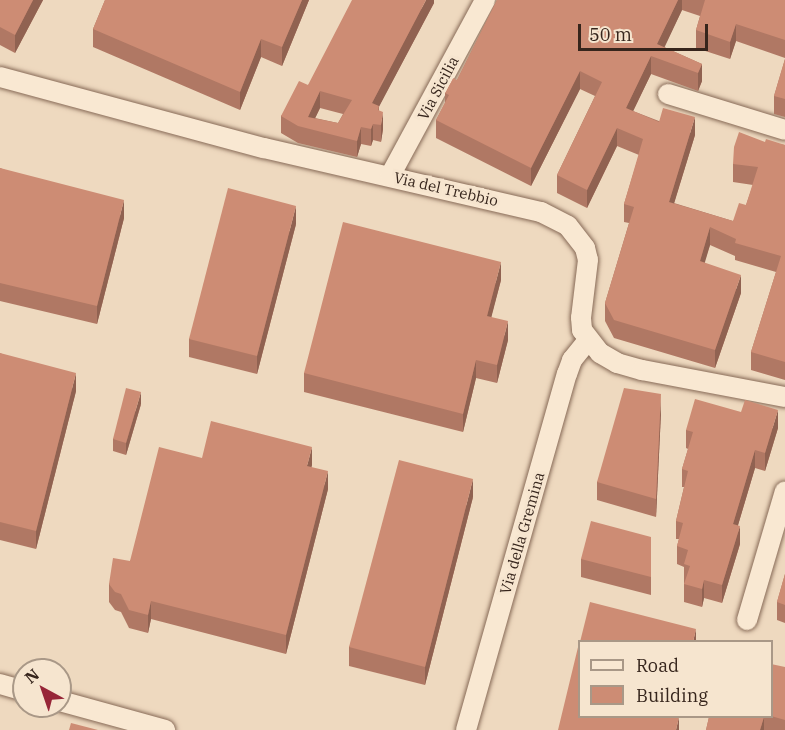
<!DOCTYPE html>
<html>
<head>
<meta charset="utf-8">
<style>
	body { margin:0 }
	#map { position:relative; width:785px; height:730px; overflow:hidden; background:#eed9bf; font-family:"IBM Plex Serif",serif }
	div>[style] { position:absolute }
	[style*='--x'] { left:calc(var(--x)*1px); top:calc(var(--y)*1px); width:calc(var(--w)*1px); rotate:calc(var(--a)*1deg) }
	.roads { filter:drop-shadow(0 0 2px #876a57) drop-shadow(0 0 2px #876a57) }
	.minor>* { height:20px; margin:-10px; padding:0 10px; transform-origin:10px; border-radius:10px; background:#f9e8d2 }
	.wall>* { inset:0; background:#b07864 }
	.shaded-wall>* { inset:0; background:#906251 }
	.building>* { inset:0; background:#cd8c74 }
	span { translate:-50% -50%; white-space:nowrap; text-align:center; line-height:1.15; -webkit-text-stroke:6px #f6e5cf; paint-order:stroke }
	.street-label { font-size:15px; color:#36251c }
	.legend { position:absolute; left:578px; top:640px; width:195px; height:78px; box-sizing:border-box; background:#f6e5cf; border:2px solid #a99887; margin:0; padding:8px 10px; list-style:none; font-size:18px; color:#36251c }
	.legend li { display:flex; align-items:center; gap:12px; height:30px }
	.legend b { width:30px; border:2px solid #a99887 }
	.north { position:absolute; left:12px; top:658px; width:60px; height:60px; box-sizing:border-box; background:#f6e5cf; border:2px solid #a99887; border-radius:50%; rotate:320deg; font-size:16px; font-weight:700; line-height:24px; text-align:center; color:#36251c }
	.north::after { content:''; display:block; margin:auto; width:21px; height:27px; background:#972638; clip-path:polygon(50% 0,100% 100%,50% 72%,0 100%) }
	.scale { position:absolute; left:578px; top:24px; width:130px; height:27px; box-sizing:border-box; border:3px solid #36251c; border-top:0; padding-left:8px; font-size:18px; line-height:21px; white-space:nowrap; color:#36251c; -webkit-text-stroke:4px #f6e5cf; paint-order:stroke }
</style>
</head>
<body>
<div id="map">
	<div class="roads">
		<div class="minor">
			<div style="--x:0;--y:77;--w:273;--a:15.1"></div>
			<div style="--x:264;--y:148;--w:284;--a:13"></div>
			<div style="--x:541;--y:212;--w:30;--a:27"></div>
			<div style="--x:568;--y:226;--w:28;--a:52"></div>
			<div style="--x:585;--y:248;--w:12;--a:76"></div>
			<div style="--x:588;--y:260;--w:58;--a:96.9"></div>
			<div style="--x:581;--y:318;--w:12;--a:85"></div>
			<div style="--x:582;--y:330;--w:29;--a:52"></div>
			<div style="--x:600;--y:353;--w:20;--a:30"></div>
			<div style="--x:617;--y:363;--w:26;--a:16"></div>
			<div style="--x:642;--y:370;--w:146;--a:10.7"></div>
			<div style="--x:668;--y:94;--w:122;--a:17.1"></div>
			<div style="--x:390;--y:176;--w:200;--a:-61.6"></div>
			<div style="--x:747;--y:620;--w:134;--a:-73.6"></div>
			<div style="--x:0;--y:684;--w:25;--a:16"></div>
			<div style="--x:60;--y:701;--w:109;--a:15.4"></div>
			<div style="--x:466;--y:730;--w:370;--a:-74.2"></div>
			<div style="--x:567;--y:374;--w:15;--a:-70"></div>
			<div style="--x:572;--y:360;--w:26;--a:-51"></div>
		</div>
	</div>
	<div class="wall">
		<div style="clip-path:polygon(0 0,43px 0,15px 53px,0 45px)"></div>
		<div style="clip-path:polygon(105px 0,309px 0,282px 66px,261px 57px,240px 110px,93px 47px,93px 29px)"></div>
		<div style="clip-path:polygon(evenodd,434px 0,434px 3px,379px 106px,379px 111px,383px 129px,381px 142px,373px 140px,371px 146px,361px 144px,357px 157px,298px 143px,281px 133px,281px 116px,308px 85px,434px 0,320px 108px,343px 114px,338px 123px,315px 118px,320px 108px)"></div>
		<div style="clip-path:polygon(497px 0,785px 0,785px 58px,736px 41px,730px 59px,696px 48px,696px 30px,700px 16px,682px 10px,664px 47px,702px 64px,702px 81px,698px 91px,651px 74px,633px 111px,695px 135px,674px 203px,733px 221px,746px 205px,753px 185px,733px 182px,733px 164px,765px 142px,785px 145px,785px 380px,751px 370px,751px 352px,776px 272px,735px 260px,735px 256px,710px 245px,704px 263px,741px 293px,715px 368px,614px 338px,605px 321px,605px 303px,629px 223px,624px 222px,624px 204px,639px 155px,617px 146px,587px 208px,557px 193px,557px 175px,595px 96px,580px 89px,531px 186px,436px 138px,436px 120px,445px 103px,445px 93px,457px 80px)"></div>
		<div style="clip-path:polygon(785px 59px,785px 117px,774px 114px,774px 96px)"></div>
		<div style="clip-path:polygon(0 168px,124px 218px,97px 324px,0 301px)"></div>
		<div style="clip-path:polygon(296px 224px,257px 374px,189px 357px,189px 339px)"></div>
		<div style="clip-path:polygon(501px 280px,491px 317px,508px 340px,497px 383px,476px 378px,463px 432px,304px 392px,304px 373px)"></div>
		<div style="clip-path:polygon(0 353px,76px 391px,36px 549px,0 540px)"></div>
		<div style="clip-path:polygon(141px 404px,126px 455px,113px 451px,113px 439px)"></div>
		<div style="clip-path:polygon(661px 412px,656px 517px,597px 500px,597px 482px)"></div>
		<div style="clip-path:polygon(778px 428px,765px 471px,755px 468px,738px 525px,740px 544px,722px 603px,704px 598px,702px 607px,684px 602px,684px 567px,677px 564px,677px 546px,679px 539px,676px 539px,676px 521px,684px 487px,682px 487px,682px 469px,688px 449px,686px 448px,686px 430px)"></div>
		<div style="clip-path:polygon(202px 458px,312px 465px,311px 467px,328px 489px,286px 654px,151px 619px,148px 633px,129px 628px,121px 612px,115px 610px,109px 602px,109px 584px,130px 561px)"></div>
		<div style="clip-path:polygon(473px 497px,425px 685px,349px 666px,349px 647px)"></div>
		<div style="clip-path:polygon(651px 537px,651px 595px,581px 577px,581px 559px)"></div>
		<div style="clip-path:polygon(785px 574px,785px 623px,777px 620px,777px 602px)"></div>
		<div style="clip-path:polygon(785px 667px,785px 730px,706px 730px,709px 717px,771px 717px)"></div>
	</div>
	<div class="shaded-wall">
		<div style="clip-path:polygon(33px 0,43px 0,15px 53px,15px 35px)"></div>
		<div style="clip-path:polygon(302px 0,309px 0,282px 66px,282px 47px)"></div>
		<div style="clip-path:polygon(426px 0,434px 0,434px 3px,372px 120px,372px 103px)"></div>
		<div style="clip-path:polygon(678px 0,682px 0,682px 10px,659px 59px,657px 44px)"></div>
		<div style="clip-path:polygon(736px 24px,736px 41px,730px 59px,730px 42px)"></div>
		<div style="clip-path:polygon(261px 39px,261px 57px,240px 110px,240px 92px)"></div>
		<div style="clip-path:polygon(651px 56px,651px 74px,626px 126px,626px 108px)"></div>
		<div style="clip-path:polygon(702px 64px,702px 81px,698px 91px,698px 73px)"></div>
		<div style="clip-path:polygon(580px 71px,580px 89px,531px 186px,531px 168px)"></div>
		<div style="clip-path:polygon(320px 91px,320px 108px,310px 129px,308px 117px)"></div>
		<div style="clip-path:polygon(383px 112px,383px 129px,381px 142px,381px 125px)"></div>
		<div style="clip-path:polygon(695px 117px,695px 135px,669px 220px,669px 202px)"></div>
		<div style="clip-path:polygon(373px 124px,373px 140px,371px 146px,371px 129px)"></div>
		<div style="clip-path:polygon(361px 127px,361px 144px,357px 157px,357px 141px)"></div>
		<div style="clip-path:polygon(617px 128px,617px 146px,587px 208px,587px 190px)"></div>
		<div style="clip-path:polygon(124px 200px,124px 218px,97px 324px,97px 306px)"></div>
		<div style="clip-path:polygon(296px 206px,296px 224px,257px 374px,257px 356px)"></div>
		<div style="clip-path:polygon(710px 227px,710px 245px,700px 279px,700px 261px)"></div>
		<div style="clip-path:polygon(501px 262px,501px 280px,487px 334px,487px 316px)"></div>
		<div style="clip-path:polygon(741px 275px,741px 293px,715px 368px,715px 350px)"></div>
		<div style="clip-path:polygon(508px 321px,508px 340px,497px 383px,497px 365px)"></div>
		<div style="clip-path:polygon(476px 360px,476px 378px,463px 432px,463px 414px)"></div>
		<div style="clip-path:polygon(76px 373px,76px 391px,36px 549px,36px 531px)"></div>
		<div style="clip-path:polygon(141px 392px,141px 404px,126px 455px,126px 443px)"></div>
		<div style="clip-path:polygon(661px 394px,661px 412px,656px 517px,656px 499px)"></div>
		<div style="clip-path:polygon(778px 410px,778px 428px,765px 471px,765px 453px)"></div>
		<div style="clip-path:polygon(312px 447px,312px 465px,307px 484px,307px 466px)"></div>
		<div style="clip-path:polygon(755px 450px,755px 468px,733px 542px,733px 524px)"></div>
		<div style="clip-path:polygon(328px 471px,328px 489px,286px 654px,286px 635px)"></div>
		<div style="clip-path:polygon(473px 479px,473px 497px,425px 685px,425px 667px)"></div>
		<div style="clip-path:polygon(740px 526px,740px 544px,722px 603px,722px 585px)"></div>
		<div style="clip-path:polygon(704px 580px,704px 598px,702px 607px,702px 589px)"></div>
		<div style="clip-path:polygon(151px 601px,151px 619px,148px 633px,148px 615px)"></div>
		<div style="clip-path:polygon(696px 629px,696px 642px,693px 642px)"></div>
		<div style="clip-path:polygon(679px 717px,679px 730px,676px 730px)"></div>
		<div style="clip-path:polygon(764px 717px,764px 730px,760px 730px)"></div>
	</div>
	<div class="building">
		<div style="clip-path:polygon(0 0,33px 0,15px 35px,0 27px)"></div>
		<div style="clip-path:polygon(105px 0,302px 0,282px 47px,261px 39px,240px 92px,93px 29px)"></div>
		<div style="clip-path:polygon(evenodd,352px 0,426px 0,372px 103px,379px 106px,378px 110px,383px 112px,381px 125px,373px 124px,371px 129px,361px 127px,357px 141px,298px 126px,281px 116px,299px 81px,308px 85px,352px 0,320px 91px,352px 100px,338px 123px,308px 117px,320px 91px)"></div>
		<div style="clip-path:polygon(497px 0,678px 0,657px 44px,702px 64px,698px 73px,651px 56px,626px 108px,659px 122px,663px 108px,695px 117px,669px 202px,733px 221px,739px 203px,746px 205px,758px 167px,733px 164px,734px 147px,739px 132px,765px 142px,766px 139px,785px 145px,785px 362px,751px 352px,781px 256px,735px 243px,736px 239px,710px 227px,700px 261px,741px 275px,715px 350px,614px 320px,605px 303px,634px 207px,624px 204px,643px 139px,617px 128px,587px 190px,557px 175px,602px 82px,580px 71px,531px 168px,436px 120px,449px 95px,445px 93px,453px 78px,457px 80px)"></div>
		<div style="clip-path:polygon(705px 0,785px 0,785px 40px,736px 24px,730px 42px,696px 30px)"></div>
		<div style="clip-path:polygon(785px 59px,785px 99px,774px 96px)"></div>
		<div style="clip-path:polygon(0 168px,124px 200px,97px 306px,0 283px)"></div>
		<div style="clip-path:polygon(228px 188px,296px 206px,257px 356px,189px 339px)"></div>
		<div style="clip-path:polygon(343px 222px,501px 262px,487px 316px,508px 321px,497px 365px,476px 360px,463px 414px,304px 373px)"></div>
		<div style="clip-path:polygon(0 353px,76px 373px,36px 531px,0 522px)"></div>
		<div style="clip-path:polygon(126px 388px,141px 392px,126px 443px,113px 439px)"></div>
		<div style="clip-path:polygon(624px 388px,661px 394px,656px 499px,597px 482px)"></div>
		<div style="clip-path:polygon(695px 399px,741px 412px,745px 400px,778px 410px,765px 453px,755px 450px,733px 524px,740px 526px,722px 585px,704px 580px,702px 589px,684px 584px,690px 566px,684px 564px,688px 550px,677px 546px,683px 523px,676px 521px,688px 471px,682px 469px,693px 432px,686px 430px)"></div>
		<div style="clip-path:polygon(211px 421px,312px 447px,307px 466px,328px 471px,286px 635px,151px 601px,148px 615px,129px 610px,121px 594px,115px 592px,109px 584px,113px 558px,130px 561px,159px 447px,202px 458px)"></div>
		<div style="clip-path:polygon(399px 460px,473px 479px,425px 667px,349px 647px)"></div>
		<div style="clip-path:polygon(591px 521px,651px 537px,651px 577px,581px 559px)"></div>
		<div style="clip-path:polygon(785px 574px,785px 605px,777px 602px)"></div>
		<div style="clip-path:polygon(590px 602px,696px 629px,693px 642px,580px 642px)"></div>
		<div style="clip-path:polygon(579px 643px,579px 717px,679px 717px,676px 730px,558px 730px)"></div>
		<div style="clip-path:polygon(771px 664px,785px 667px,785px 720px,771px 716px)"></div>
		<div style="clip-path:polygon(709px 717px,764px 717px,760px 730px,706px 730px)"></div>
		<div style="clip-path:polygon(71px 723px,98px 730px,69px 730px)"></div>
	</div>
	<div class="street-label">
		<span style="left:438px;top:88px;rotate:-62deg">Via Sicilia</span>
		<span style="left:446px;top:189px;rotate:13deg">Via del Trebbio</span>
		<span style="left:522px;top:533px;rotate:-74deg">Via della Gremina</span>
	</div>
	<ul class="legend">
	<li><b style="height:8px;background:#f9e8d2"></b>Road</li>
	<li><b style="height:16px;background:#cd8c74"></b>Building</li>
	</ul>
	<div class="north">N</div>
	<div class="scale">50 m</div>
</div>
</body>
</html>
